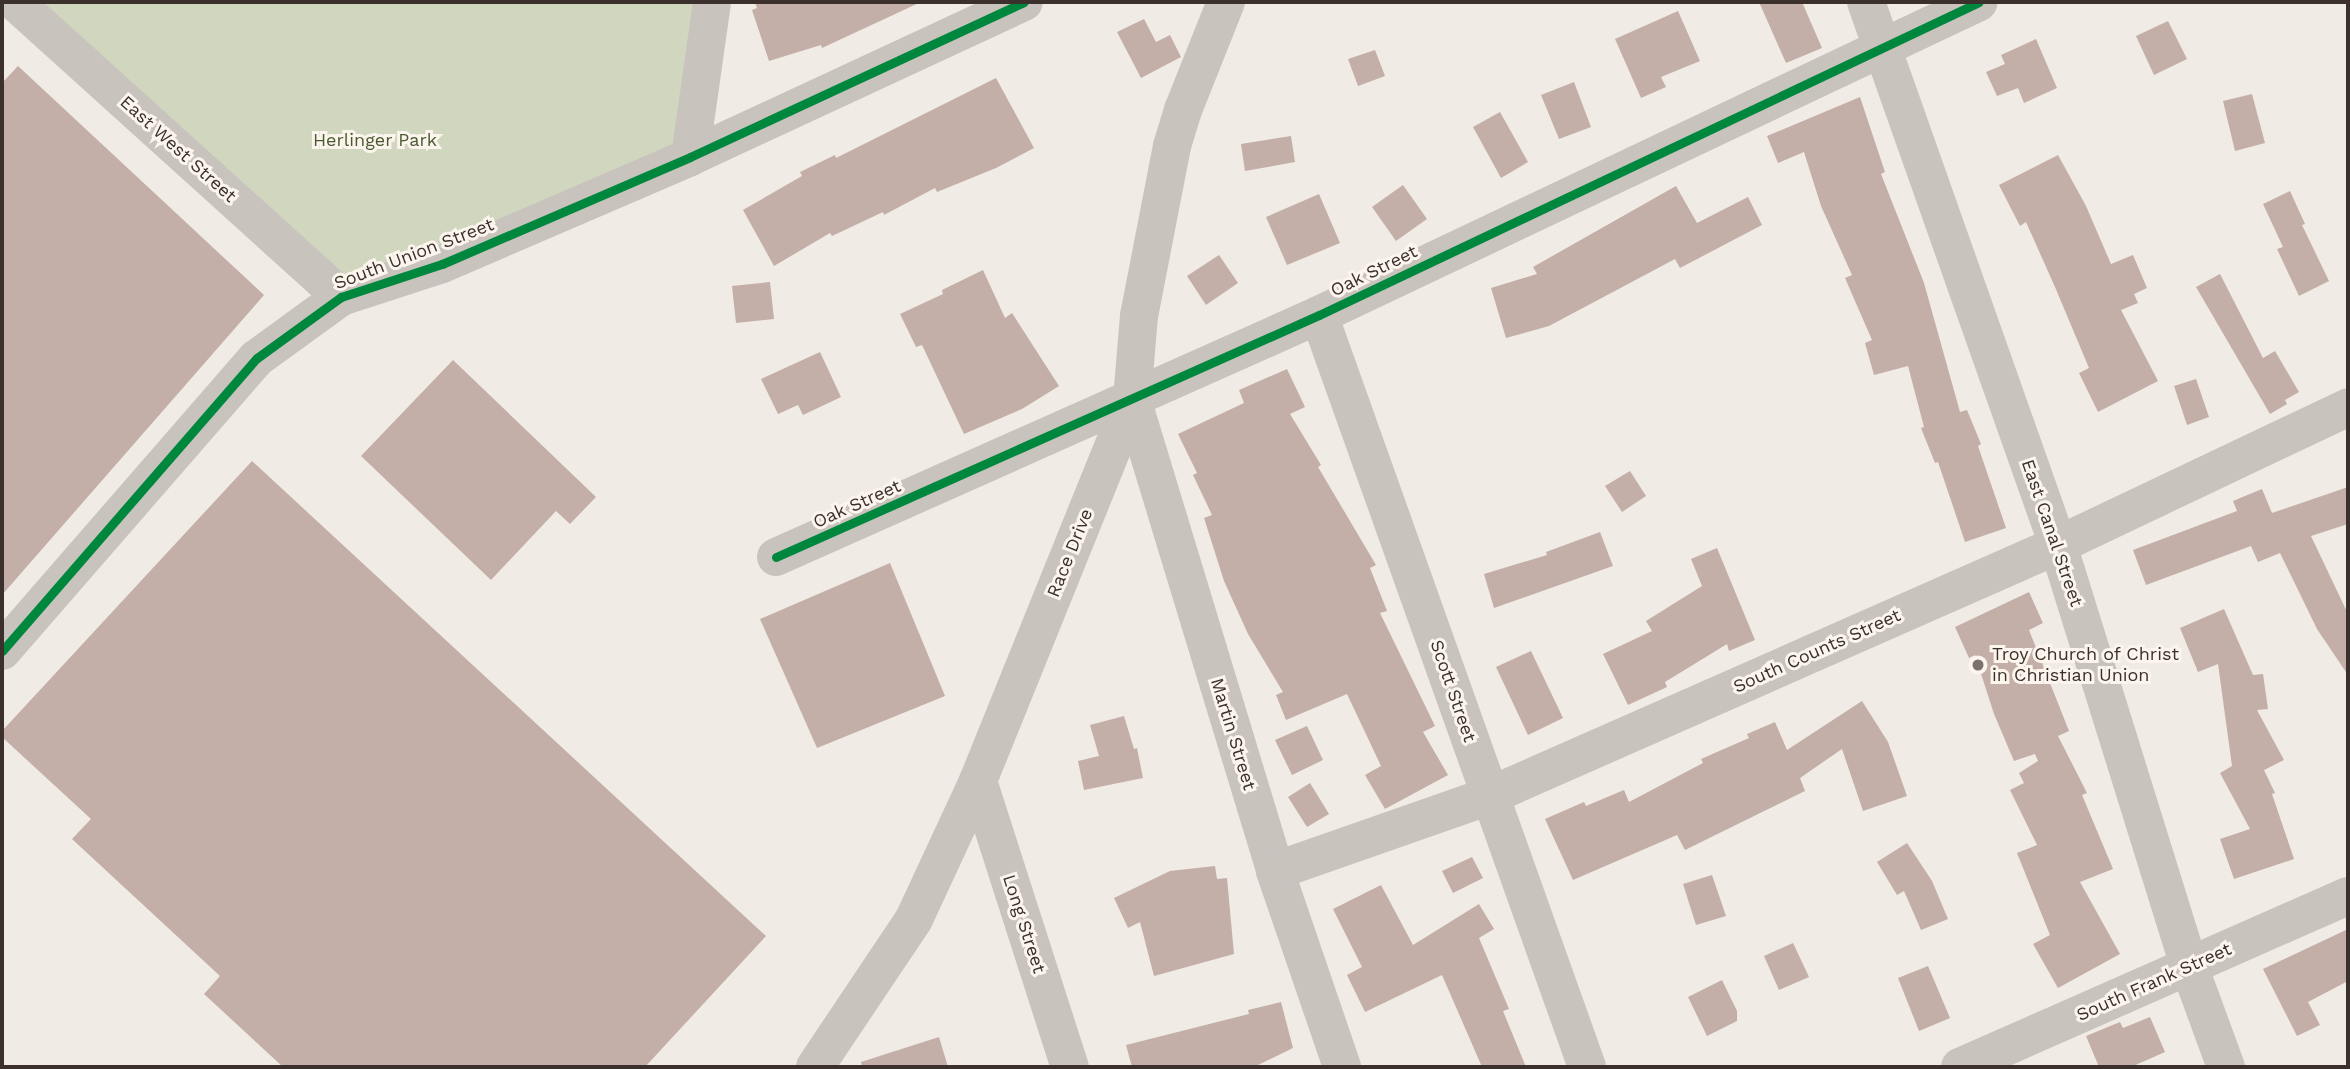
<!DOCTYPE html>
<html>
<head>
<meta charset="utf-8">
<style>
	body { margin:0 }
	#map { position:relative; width:2350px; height:1069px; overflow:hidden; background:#f0ebe5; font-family:"Work Sans",sans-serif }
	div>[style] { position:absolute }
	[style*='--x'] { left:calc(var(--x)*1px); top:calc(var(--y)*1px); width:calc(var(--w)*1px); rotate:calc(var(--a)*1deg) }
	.green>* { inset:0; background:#d1d6bf }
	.building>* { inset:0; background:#c3afa7 }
	.minor>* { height:38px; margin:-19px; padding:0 19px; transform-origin:19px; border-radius:19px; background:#c9c3be }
	.cycleway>* { height:9px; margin:-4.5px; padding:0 4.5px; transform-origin:4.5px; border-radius:4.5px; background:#00873e }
	.dots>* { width:19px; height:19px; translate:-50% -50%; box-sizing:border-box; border:4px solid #fbf5ee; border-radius:50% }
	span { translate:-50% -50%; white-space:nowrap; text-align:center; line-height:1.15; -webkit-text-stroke:6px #fbf5ee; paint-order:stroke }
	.park-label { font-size:18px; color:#4a5a2e }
	.street-label { font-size:18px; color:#3b302b }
	.poi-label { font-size:18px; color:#3b302b }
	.left { translate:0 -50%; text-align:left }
	.frame { position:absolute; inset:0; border:4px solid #3b302b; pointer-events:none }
</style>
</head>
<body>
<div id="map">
	<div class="green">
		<div style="clip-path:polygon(15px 2px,712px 2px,690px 157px,341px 297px)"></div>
	</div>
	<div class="building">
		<div style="clip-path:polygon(755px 2px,921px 2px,822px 48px,821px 45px,769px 61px,752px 10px,757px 8px)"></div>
		<div style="clip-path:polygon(1759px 2px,1802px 2px,1822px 48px,1786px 63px)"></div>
		<div style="clip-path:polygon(1678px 11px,1700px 61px,1661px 77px,1666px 87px,1641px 98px,1615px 39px)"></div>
		<div style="clip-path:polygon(1144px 19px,1156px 42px,1170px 35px,1181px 57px,1141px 78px,1117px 32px)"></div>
		<div style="clip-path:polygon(2168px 21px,2187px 59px,2154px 75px,2136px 36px)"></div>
		<div style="clip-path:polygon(2036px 39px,2057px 88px,2024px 103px,2018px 88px,1997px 96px,1986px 72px,2005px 64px,2001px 55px)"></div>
		<div style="clip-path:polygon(1375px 50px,1385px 76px,1358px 86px,1348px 59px)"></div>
		<div style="clip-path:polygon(18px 66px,264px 295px,2px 595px,2px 83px)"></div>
		<div style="clip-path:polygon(996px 78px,1034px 148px,996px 168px,937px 192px,935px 188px,884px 215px,883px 212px,832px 236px,830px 233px,774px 266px,743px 210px,802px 176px,800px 172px,835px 155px,836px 158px)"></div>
		<div style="clip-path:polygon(1574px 82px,1591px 127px,1559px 139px,1541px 95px)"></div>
		<div style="clip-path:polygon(2252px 94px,2265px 143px,2235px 151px,2223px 101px)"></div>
		<div style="clip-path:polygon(1860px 97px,1885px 172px,1881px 174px,1924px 283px,1960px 412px,1967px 410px,1981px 444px,1978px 446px,2006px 528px,1965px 542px,1938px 462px,1935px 463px,1921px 428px,1924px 427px,1908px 366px,1874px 375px,1865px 343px,1872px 340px,1845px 278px,1852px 275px,1821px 206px,1804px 152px,1778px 163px,1767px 136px)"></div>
		<div style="clip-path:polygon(1500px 112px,1528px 162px,1501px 178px,1473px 127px)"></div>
		<div style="clip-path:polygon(1291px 136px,1295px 162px,1245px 171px,1241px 144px)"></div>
		<div style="clip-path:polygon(2058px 155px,2086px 206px,2111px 264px,2133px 255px,2147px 288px,2134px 294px,2138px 303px,2121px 310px,2158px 381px,2098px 412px,2079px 373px,2089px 368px,2055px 287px,2026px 222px,2020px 226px,1999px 185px)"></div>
		<div style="clip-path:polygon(1403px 185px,1427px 219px,1396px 241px,1372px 207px)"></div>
		<div style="clip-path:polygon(1676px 186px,1697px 223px,1748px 197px,1762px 225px,1680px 268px,1675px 259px,1549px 326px,1506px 338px,1491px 288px,1537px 274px,1533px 267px)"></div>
		<div style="clip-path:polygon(2290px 191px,2305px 224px,2302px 225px,2329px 281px,2299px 296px,2277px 249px,2283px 247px,2263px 204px)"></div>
		<div style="clip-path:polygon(1319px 194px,1340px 243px,1287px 265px,1266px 217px)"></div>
		<div style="clip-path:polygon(1219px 255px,1238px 283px,1206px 305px,1187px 276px)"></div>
		<div style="clip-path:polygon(983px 270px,1005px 318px,1012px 313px,1059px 386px,1022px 409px,964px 434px,922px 345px,916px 347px,900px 314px,943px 294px,942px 290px)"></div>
		<div style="clip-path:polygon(2220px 274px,2263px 358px,2275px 351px,2299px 392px,2285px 400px,2287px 404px,2270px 414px,2196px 287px)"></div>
		<div style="clip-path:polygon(770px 282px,774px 319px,736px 323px,732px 286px)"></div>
		<div style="clip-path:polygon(820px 352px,841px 397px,803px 415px,798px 405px,778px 414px,761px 379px)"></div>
		<div style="clip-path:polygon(453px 360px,596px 497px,570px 524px,556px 511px,491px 580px,361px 456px)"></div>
		<div style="clip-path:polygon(1287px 369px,1305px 407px,1290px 414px,1321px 465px,1318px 467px,1376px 565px,1370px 568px,1387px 611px,1380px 613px,1435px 726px,1423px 732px,1448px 775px,1385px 809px,1365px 775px,1381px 766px,1347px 694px,1286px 720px,1276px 695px,1283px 692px,1248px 634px,1224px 581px,1204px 518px,1212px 515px,1193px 475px,1197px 473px,1178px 434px,1244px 403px,1239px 390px)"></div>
		<div style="clip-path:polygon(2196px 379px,2209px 417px,2187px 425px,2174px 386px)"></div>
		<div style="clip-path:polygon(252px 461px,766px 936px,645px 1067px,283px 1067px,204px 994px,220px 976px,72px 839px,91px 819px,2px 737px,2px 731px)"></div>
		<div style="clip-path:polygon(1630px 471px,1646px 496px,1622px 512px,1605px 486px)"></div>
		<div style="clip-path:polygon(2348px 487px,2348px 524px,2311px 536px,2348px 614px,2348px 675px,2317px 629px,2280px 553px,2258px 562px,2251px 546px,2146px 585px,2133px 550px,2237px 511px,2233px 501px,2262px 489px,2272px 513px)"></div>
		<div style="clip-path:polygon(1600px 532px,1613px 566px,1494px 608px,1484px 574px,1547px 555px,1546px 552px)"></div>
		<div style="clip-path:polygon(1717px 548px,1755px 640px,1729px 651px,1727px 644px,1665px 682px,1667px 687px,1628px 705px,1603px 654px,1652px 631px,1646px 621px,1702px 586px,1691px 559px)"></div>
		<div style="clip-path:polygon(890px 563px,945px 696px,817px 748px,760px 619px)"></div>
		<div style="clip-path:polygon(2029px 592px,2043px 623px,2029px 630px,2069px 731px,2058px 736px,2087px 793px,2082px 795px,2113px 869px,2080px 882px,2120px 954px,2058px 988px,2033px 944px,2050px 935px,2017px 853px,2037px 845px,2010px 790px,2024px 783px,2019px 773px,2038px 761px,2035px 754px,2014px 761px,1994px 714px,1975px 655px,1969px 658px,1955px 627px)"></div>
		<div style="clip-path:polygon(2224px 609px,2253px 675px,2263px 674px,2268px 709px,2257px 710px,2284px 760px,2264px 770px,2275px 793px,2272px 794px,2294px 859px,2234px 879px,2220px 839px,2250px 829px,2220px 773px,2232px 766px,2218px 664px,2198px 672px,2180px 628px)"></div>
		<div style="clip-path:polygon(1531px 651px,1563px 718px,1528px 735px,1496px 667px)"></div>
		<div style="clip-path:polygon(1862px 701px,1888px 742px,1907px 796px,1863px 811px,1842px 749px,1800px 778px,1805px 791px,1685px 850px,1677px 835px,1573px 880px,1545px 819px,1584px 802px,1586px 806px,1624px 790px,1629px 802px,1703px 763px,1701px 759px,1749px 738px,1747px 734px,1775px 722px,1787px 750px)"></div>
		<div style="clip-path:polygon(1124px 716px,1134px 749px,1137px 748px,1143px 778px,1084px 790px,1078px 761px,1099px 756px,1090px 725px)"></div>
		<div style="clip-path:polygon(1307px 726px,1323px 760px,1292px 775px,1275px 740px)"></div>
		<div style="clip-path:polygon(1310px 783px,1329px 814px,1307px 827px,1288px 797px)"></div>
		<div style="clip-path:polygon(1907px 843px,1932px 881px,1948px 919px,1921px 930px,1904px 891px,1897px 895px,1877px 862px)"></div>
		<div style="clip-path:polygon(1472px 857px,1483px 878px,1453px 893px,1442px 871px)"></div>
		<div style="clip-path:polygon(1215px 866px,1217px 879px,1227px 878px,1234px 954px,1154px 976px,1140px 922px,1128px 928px,1114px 898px,1170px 871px)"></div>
		<div style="clip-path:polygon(1712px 875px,1726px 916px,1696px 925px,1683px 884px)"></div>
		<div style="clip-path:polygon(1381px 885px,1413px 945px,1479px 904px,1494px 929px,1479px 938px,1509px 1009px,1503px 1011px,1526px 1067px,1482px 1067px,1442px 975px,1365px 1012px,1347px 975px,1362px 967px,1333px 909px)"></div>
		<div style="clip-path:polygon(2348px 929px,2348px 981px,2308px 1002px,2320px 1025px,2297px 1036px,2263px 969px)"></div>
		<div style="clip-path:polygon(1793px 943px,1809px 977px,1779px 990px,1764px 956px)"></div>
		<div style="clip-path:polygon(1928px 966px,1950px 1018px,1919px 1031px,1898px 978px)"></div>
		<div style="clip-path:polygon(1722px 980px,1737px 1011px,1737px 1021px,1707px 1036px,1688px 997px)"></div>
		<div style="clip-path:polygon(1281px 1002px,1293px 1048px,1254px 1067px,1132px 1067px,1126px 1045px,1249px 1014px,1248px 1010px)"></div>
		<div style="clip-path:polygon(2150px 1017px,2165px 1052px,2131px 1067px,2099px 1067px,2086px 1036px,2120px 1022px,2123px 1028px)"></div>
		<div style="clip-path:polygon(939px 1037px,948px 1067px,862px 1067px,861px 1062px)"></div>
	</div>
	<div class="minor">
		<div style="--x:15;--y:2;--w:440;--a:42.1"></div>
		<div style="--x:1866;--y:2;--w:576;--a:70.53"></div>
		<div style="--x:2058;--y:545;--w:441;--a:72.7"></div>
		<div style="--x:2189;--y:966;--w:108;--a:69.9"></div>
		<div style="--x:690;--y:157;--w:157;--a:-81.9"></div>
		<div style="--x:1319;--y:315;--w:798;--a:70.38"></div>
		<div style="--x:1132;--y:399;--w:493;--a:73.1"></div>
		<div style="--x:1275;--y:871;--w:207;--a:71.1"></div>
		<div style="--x:776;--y:557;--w:594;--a:-24.02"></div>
		<div style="--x:1319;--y:315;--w:730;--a:-25.37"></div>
		<div style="--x:2;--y:651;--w:388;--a:-49"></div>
		<div style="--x:257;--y:358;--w:104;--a:-36"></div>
		<div style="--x:341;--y:297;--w:106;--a:-18.1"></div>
		<div style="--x:442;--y:264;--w:270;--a:-23.3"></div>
		<div style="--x:690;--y:157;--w:368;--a:-24.9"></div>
		<div style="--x:978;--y:781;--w:300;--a:72.2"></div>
		<div style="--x:1275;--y:871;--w:227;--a:-19.3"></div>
		<div style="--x:1489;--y:796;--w:622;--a:-23.8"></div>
		<div style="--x:2058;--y:545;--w:321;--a:-25.4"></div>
		<div style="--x:815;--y:1067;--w:178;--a:-56.2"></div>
		<div style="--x:914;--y:919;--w:152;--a:-65.1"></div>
		<div style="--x:978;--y:781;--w:412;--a:-68"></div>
		<div style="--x:1132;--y:399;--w:83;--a:-85.2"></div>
		<div style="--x:1139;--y:316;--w:173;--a:-79"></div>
		<div style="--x:1172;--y:146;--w:38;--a:-73"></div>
		<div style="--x:1183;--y:110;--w:116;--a:-68.3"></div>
		<div style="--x:1960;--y:1067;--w:424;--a:-23.8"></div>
	</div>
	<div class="cycleway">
		<div style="--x:776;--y:557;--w:594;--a:-24.02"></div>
		<div style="--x:1319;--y:315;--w:730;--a:-25.37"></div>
		<div style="--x:2;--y:651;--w:388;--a:-49"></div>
		<div style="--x:257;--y:358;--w:104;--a:-36"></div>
		<div style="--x:341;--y:297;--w:106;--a:-18.1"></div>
		<div style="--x:442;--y:264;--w:270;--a:-23.3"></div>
		<div style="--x:690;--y:157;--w:368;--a:-24.9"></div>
	</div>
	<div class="dots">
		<div style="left:1978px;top:665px;background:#7a716c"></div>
	</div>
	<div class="park-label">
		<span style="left:375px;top:140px">Herlinger Park</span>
	</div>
	<div class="street-label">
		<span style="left:178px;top:149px;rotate:42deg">East West Street</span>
		<span style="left:414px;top:254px;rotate:-21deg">South Union Street</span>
		<span style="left:1374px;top:271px;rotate:-26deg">Oak Street</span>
		<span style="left:857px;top:504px;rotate:-24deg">Oak Street</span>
		<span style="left:2052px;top:533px;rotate:71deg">East Canal Street</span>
		<span style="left:1070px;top:553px;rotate:-68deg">Race Drive</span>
		<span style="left:1817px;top:651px;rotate:-24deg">South Counts Street</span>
		<span style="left:1453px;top:691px;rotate:71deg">Scott Street</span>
		<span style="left:1233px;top:734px;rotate:73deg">Martin Street</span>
		<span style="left:1024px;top:924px;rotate:72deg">Long Street</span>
		<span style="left:2154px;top:982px;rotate:-24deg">South Frank Street</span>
	</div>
	<div class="poi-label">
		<span class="left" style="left:1992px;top:665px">Troy Church of Christ<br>in Christian Union</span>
	</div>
	<div class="frame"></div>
</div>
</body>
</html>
